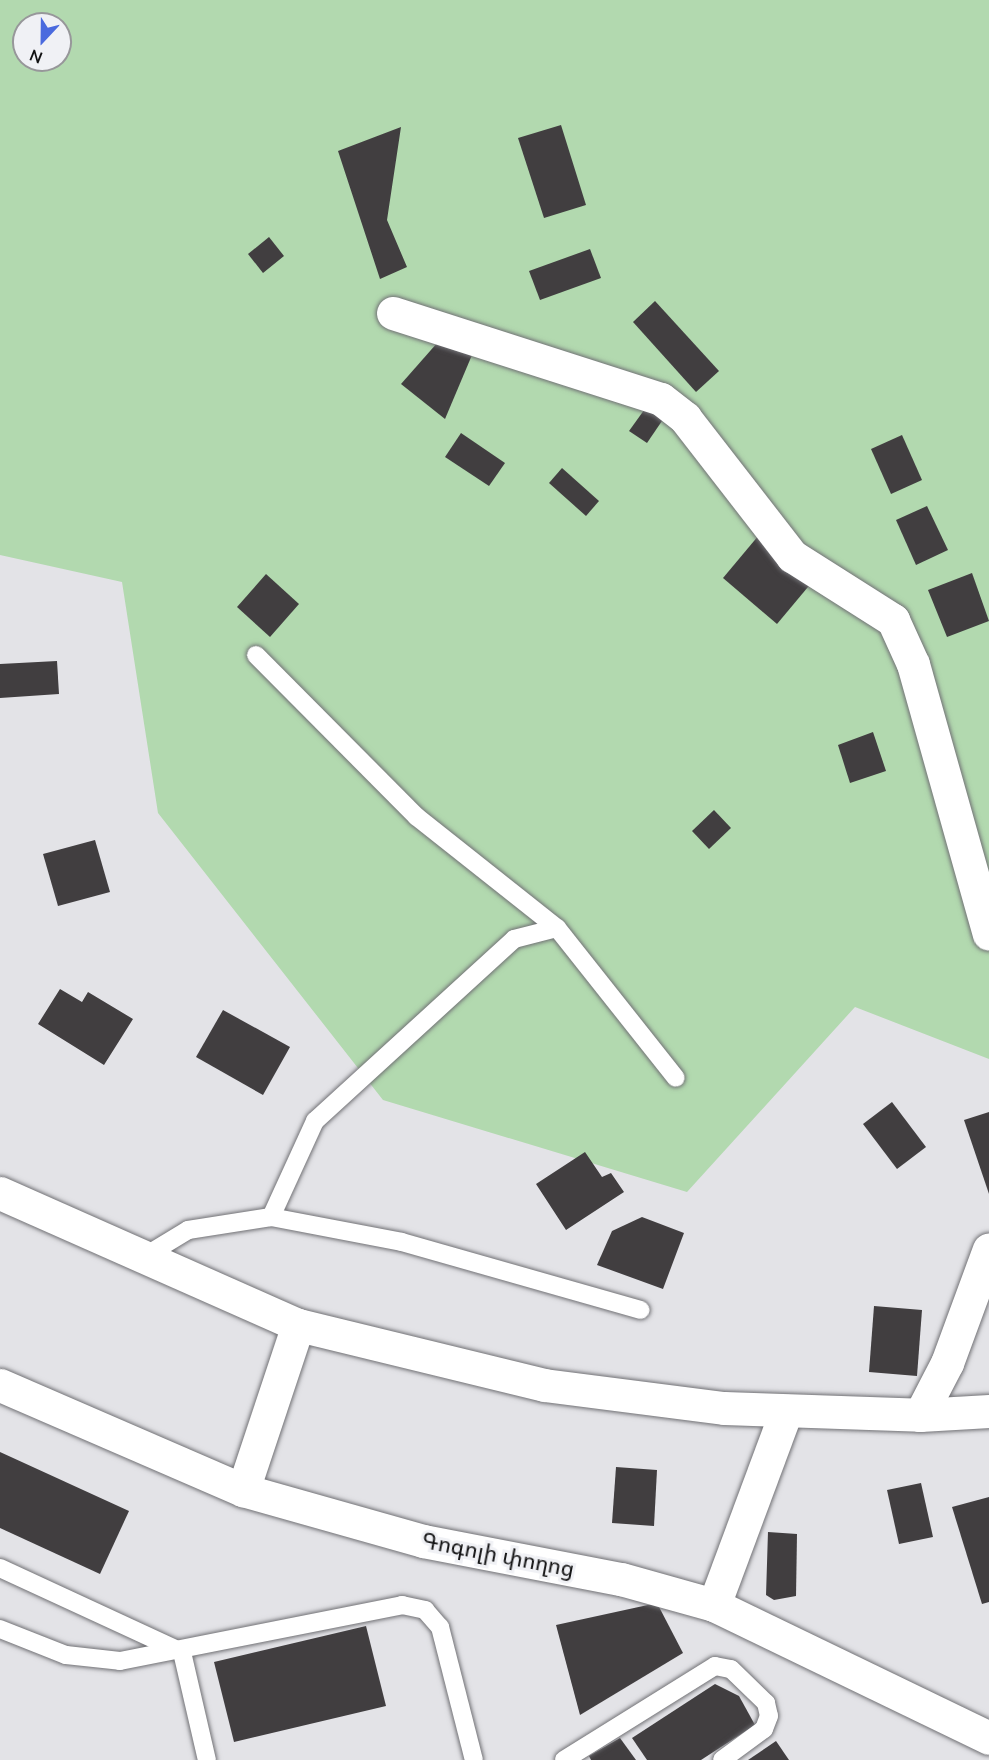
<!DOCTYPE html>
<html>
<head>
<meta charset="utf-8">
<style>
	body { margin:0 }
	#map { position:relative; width:989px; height:1760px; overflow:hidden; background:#e3e3e7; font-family:Mulish,"Noto Sans Armenian",sans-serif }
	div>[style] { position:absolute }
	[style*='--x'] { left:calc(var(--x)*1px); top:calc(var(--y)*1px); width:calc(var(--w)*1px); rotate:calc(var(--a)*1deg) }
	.green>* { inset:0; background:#b2d9af }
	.building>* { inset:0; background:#413e40 }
	.roads { filter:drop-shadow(0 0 2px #717175) drop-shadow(0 0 2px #717175) }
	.service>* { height:18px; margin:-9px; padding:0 9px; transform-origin:9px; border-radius:9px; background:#fff }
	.minor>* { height:33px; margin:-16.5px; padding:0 16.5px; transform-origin:16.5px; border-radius:16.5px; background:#fff }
	.tertiary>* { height:33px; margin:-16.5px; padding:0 16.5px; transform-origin:16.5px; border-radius:16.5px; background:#fff }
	span { translate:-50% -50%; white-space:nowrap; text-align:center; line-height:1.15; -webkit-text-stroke:6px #f0f1f5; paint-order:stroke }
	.street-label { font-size:22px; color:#111112 }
	.north { position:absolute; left:12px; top:12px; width:60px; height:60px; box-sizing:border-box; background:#f0f1f5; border:2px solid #97979a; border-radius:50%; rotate:202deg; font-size:16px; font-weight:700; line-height:24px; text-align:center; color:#111112 }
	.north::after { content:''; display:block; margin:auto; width:21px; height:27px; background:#4a6ade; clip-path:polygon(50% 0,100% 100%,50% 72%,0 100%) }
</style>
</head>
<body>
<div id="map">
	<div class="green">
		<div style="clip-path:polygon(evenodd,0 0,989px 0,989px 1059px,855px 1007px,687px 1192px,383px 1100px,158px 813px,122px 582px,0 555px,0 0,24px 24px,60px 24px,60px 60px,24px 60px,24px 24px)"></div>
	</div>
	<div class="building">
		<div style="clip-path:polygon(561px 125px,586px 205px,544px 218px,518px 138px)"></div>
		<div style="clip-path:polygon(401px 127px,387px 220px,407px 267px,380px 279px,338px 151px)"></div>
		<div style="clip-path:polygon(269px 237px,284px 256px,263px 273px,248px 254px)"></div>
		<div style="clip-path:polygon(590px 249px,601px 278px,540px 300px,529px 271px)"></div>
		<div style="clip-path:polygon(655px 301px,719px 371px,696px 392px,633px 322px)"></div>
		<div style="clip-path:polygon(438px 342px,472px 355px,445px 419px,401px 384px)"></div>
		<div style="clip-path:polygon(647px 406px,664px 418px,647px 443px,629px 431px)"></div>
		<div style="clip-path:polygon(461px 433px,505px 463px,489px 486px,445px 457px)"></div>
		<div style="clip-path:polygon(902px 435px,922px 480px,891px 494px,871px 449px)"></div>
		<div style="clip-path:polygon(562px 468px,599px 501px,586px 516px,549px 483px)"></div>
		<div style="clip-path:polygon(927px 506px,948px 550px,916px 565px,896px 520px)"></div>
		<div style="clip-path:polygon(759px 535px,813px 581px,777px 624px,723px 578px)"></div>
		<div style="clip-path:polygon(972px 573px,989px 621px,947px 637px,928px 590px)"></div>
		<div style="clip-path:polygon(266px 574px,299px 604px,270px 637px,237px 607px)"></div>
		<div style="clip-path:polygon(57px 661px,59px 694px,0 698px,0 664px)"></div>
		<div style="clip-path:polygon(873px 732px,886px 771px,850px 783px,838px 745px)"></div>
		<div style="clip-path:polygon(714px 810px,731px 828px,709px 849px,692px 831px)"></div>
		<div style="clip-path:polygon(95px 840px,110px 892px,58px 906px,43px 854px)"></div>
		<div style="clip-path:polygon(60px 989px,82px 1002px,88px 992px,133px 1019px,104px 1065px,38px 1024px)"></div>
		<div style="clip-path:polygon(223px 1010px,290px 1047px,263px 1095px,196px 1057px)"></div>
		<div style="clip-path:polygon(892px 1102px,926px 1147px,897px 1169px,863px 1124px)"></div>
		<div style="clip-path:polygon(989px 1112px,989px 1194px,964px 1120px)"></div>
		<div style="clip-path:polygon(585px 1152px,602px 1177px,611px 1173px,624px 1192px,566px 1230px,536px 1184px)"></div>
		<div style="clip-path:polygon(642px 1217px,684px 1233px,663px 1289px,597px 1265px,612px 1231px)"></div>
		<div style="clip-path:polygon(874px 1306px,922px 1310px,917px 1376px,869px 1372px)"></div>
		<div style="clip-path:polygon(0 1452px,129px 1511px,100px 1574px,0 1528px)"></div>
		<div style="clip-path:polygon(616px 1467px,657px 1470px,654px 1526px,612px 1523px)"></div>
		<div style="clip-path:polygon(921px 1483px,933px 1537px,899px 1544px,887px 1490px)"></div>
		<div style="clip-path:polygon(989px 1497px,989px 1602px,982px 1604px,952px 1507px)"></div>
		<div style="clip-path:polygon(768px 1532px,797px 1534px,796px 1596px,774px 1600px,766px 1595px)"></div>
		<div style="clip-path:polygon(657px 1603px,683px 1653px,580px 1715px,556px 1625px)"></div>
		<div style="clip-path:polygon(366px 1626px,386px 1706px,234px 1742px,214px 1662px)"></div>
		<div style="clip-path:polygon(715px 1684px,739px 1696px,755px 1725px,701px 1760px,647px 1760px,632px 1738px)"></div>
		<div style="clip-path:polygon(620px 1738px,636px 1760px,591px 1760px,589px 1756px)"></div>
		<div style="clip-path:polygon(776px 1741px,789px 1760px,748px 1760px)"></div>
	</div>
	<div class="roads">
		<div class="service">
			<div style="--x:256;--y:655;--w:228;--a:45.2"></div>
			<div style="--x:417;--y:817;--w:179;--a:38.4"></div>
			<div style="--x:557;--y:928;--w:191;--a:51.6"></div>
			<div style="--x:271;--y:1217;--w:106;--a:-65.4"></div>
			<div style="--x:315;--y:1121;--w:270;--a:-42.4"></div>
			<div style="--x:514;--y:939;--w:44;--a:-14.3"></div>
			<div style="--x:142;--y:1258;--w:54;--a:-31.3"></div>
			<div style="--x:188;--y:1230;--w:84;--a:-8.9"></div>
			<div style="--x:271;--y:1217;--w:133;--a:10.8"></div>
			<div style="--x:402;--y:1242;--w:248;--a:15.9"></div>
			<div style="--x:0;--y:1568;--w:200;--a:24.8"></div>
			<div style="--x:182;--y:1652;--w:111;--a:77"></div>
			<div style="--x:0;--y:1629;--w:71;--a:21.5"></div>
			<div style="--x:66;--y:1655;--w:54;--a:6.3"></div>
			<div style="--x:120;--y:1661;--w:288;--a:-11.2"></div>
			<div style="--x:402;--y:1605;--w:24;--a:12"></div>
			<div style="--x:425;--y:1610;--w:23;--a:49"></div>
			<div style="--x:440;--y:1627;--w:137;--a:75.7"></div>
			<div style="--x:564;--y:1760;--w:178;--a:-31.9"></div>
			<div style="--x:715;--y:1666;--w:16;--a:11"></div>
			<div style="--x:731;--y:1669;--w:49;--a:44.2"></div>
			<div style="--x:766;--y:1703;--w:13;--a:77"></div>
			<div style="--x:769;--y:1716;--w:14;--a:111"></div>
			<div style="--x:764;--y:1729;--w:52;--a:143.6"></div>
		</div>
		<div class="minor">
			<div style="--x:393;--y:313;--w:281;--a:17.8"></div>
			<div style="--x:661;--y:399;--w:31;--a:38"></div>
			<div style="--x:685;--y:418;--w:175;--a:52.2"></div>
			<div style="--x:792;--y:556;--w:120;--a:32.4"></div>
			<div style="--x:893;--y:620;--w:48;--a:65.6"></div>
			<div style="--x:913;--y:664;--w:280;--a:74.3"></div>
			<div style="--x:0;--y:1385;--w:265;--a:23.4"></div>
			<div style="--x:243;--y:1490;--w:187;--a:15.8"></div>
			<div style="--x:423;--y:1541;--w:202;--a:10.9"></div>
			<div style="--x:621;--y:1579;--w:97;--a:15.6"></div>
			<div style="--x:714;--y:1605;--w:305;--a:25.8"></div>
			<div style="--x:920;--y:1415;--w:59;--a:-62.6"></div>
			<div style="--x:947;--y:1363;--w:121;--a:-69.8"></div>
			<div style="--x:243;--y:1490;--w:174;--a:-71.6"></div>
			<div style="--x:714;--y:1605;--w:207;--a:-69.6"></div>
		</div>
		<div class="tertiary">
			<div style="--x:0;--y:1193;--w:326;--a:23.9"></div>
			<div style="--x:298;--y:1325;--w:253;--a:13.7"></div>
			<div style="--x:544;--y:1385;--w:181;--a:7.3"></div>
			<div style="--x:724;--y:1408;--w:196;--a:2"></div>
			<div style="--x:920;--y:1415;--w:69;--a:-3.3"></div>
		</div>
	</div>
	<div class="street-label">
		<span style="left:498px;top:1555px;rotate:11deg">Գոգոլի փողոց</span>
	</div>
	<div class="north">N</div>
</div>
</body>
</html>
